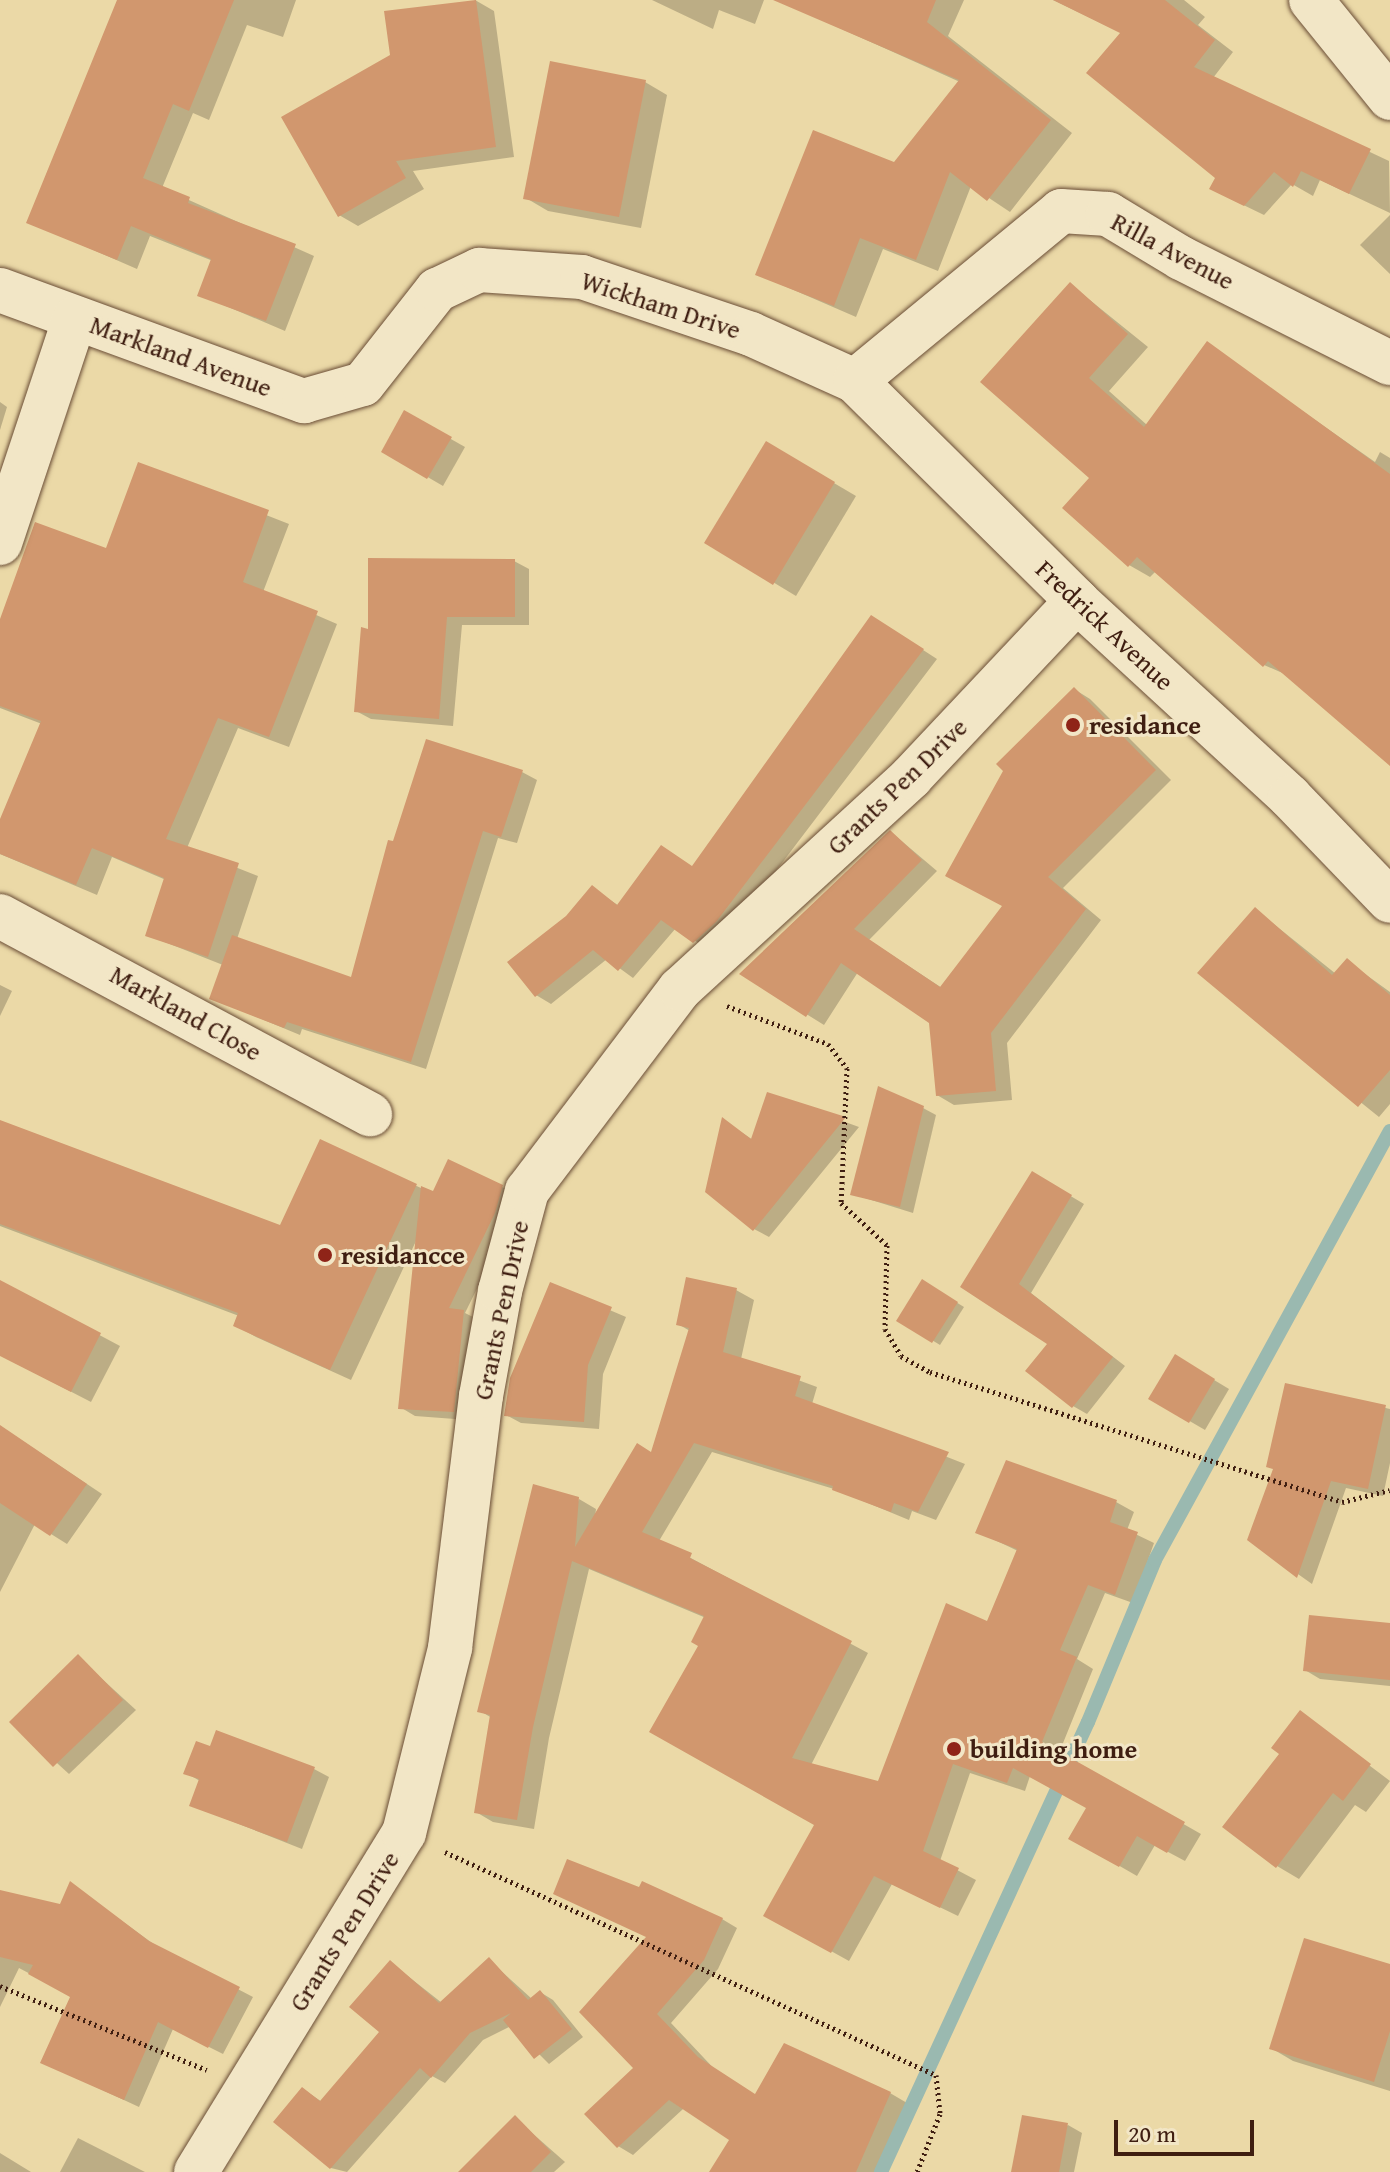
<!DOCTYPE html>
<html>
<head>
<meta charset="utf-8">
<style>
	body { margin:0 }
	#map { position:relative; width:1390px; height:2172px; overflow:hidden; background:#ebd9a7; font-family:"Gentium Book Plus",serif }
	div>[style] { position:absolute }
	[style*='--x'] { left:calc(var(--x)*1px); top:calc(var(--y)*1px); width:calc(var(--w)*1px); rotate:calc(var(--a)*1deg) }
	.shadow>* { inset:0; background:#0003 }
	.stream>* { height:14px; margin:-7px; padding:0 7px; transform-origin:7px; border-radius:7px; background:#9ab9b0 }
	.building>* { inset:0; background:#d1976e }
	.path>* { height:5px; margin-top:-2.5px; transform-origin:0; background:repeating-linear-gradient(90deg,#3f1e11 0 2px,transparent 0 6px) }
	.roads { filter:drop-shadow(0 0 2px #6a4d36) drop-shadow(0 0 2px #6a4d36) }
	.minor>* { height:44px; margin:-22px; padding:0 22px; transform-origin:22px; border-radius:22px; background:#f2e6c6 }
	.dots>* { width:22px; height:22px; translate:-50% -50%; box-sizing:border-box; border:4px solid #f2e6c6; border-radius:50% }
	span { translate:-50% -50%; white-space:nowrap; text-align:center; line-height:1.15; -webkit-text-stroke:6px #f2e6c6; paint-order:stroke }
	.street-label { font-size:26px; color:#3f1e11 }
	.poi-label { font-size:26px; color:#3f1e11; font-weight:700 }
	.left { translate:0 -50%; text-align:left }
	.scale { position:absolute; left:1114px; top:2120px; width:140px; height:36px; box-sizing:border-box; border:4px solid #3f1e11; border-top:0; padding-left:10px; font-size:24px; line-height:28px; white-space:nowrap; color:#3f1e11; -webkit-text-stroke:6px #f2e6c6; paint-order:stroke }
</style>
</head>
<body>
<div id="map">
	<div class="shadow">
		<div style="clip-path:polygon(167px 0,296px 0,283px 37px,247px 25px,209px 120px,193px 113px,162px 188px,314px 256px,285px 331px,200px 295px,213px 261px,150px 236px,137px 269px,29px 222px)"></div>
		<div style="clip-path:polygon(475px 0,494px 11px,514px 157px,413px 171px,424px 189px,358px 226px,339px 215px)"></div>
		<div style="clip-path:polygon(652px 0,764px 0,755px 24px,719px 10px,713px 29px)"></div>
		<div style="clip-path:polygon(777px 0,964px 0,948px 36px,1072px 133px,1010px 212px,971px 186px,938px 271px,883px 249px,856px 317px,757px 274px,894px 165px,960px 82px)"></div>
		<div style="clip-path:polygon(1053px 0,1184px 0,1205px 17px,1198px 25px,1233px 52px,1213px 78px,1389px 161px,1390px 213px,1320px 180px,1313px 196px,1292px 184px,1264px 215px,1231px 199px,1122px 33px)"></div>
		<div style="clip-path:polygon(645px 82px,667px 95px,641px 228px,548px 211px,526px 198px)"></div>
		<div style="clip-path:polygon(1390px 215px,1390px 274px,1360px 245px)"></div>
		<div style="clip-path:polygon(1070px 284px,1148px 347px,1109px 391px,1147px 425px,1207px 344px,1375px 462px,1380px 452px,1390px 458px,1390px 763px,1287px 675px,1264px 665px,1156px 571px,1150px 577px,1129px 565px,1092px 478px)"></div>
		<div style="clip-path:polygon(0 402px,7px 407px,0 430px)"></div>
		<div style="clip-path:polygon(405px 413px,465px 447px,443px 486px,383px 451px)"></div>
		<div style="clip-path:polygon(766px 443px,856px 496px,796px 596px,706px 542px)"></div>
		<div style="clip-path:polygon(139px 465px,289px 524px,263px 592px,337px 624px,289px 747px,238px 728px,187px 848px,258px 876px,237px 939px,352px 980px,395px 843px,522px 772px,537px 780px,517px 843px,498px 838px,426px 1069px,302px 1029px,300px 1035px,211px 998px,223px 965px,147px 935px,166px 880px,112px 857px,97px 895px,0 854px,0 824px,42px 724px,0 708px,0 625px,107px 551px)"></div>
		<div style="clip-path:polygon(514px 561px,529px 569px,529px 625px,462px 625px,453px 726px,371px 719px,356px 711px,370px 632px)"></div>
		<div style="clip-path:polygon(886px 626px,937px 659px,731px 930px,709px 950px,676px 928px,633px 978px,607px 959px,551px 1004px,536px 995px,568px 918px,593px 888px,619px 906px,693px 868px)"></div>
		<div style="clip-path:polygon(1074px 689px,1090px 699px,1171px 780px,1063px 888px,1101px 920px,1007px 1043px,1012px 1100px,954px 1105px,937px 1095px,931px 1021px,858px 972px,824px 1025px,742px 974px,891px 832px,937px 871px,869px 940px,942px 988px,1005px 906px,1006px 771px)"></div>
		<div style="clip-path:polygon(1255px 909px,1336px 974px,1347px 961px,1390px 992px,1390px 1104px,1379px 1117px,1200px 973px)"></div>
		<div style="clip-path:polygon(0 985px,12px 991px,0 1016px)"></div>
		<div style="clip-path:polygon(768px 1094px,859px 1127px,769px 1237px,754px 1229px,723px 1120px,753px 1140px)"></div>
		<div style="clip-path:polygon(923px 1108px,936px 1115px,913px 1213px,852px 1194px)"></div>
		<div style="clip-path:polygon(0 1122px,281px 1227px,321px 1142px,434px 1194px,502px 1187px,517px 1195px,510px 1222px,465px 1313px,479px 1320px,468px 1420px,415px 1416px,400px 1407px,416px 1241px,351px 1380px,256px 1337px,235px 1325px,239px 1316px,0 1226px)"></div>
		<div style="clip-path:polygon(1032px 1173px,1084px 1204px,1031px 1293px,1125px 1366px,1087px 1414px,1073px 1406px,1050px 1343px,962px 1287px)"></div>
		<div style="clip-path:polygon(0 1282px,120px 1346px,91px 1402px,0 1355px)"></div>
		<div style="clip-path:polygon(923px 1282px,964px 1307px,940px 1345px,899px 1320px)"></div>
		<div style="clip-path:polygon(551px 1285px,626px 1317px,603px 1374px,599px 1429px,521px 1423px,506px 1415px)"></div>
		<div style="clip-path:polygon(736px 1290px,754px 1300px,741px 1359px,817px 1387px,812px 1404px,965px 1464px,936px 1520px,912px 1511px,909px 1520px,834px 1489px,712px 1452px,659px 1541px,868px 1653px,811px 1765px,879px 1784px,988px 1623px,1018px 1551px,978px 1532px,1007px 1463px,1116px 1502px,1134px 1512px,1127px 1530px,1154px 1543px,1133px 1603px,1105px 1593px,1077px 1659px,1093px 1669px,1059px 1753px,1201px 1834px,1185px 1861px,1155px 1845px,1137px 1876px,1071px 1838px,1088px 1808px,1030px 1776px,1025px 1791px,970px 1773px,940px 1861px,976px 1880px,958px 1916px,892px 1884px,849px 1961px,766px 1915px,816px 1824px,701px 1645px,706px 1618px,589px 1569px,549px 1738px,534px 1829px,493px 1822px,476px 1812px,492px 1718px,480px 1711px,579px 1499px,596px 1509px,595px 1517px,652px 1455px,690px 1331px,678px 1324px)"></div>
		<div style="clip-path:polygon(1176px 1357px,1229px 1389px,1205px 1430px,1150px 1398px)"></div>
		<div style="clip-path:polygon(1286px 1385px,1390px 1409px,1390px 1463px,1383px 1496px,1346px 1488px,1312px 1584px,1250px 1540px,1275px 1470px)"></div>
		<div style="clip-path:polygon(0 1426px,102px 1494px,67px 1544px,35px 1524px,0 1592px)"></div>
		<div style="clip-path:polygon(1390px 1625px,1390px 1686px,1320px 1679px,1305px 1670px)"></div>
		<div style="clip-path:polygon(78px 1657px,136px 1710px,69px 1774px,12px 1722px)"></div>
		<div style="clip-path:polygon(1300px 1713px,1390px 1781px,1366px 1812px,1355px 1805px,1299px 1879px,1277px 1866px,1281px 1753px)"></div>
		<div style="clip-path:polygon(314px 1769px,329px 1777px,302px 1849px,191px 1805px,200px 1781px,186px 1773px)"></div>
		<div style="clip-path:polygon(71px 1884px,159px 1948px,253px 1997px,223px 2054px,173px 2029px,139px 2107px,42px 2062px,72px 1996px,19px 1968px,0 2007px,0 1892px,61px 1906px)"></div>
		<div style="clip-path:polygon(722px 1919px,737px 1928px,718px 1969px,671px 2023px,720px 2075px,633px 2155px,618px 2146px,636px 2068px,582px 2012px)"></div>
		<div style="clip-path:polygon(489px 1960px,532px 1999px,540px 1992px,553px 2000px,583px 2037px,549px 2064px,511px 2026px,483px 2040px,445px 2083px,432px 2076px,347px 2172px,331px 2168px,276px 2122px,303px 2089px,322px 2102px,381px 2032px,390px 1962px,442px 2003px)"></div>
		<div style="clip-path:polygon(1390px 1967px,1390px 2091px,1293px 2061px,1271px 2048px)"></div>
		<div style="clip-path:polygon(890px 2093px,907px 2103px,876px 2172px,712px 2172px)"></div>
		<div style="clip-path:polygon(515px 2118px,565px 2162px,554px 2172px,478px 2172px)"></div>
		<div style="clip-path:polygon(1068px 2125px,1082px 2133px,1074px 2172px,1013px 2172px)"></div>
		<div style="clip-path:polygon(78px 2138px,145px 2172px,60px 2172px)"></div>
		<div style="clip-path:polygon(0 2153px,31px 2172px,0 2172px)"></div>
	</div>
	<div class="stream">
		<div style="--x:881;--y:2172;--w:495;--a:-65.3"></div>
		<div style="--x:1088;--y:1722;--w:175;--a:-67.5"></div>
		<div style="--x:1155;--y:1560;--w:489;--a:-61.3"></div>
	</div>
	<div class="building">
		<div style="clip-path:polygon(117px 0,234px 0,189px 111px,173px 104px,143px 178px,190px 197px,188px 203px,296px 244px,266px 321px,197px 296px,211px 259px,131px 226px,117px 260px,26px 223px)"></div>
		<div style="clip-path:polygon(476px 0,496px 147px,396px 161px,406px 178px,338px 217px,281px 117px,390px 55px,384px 11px)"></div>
		<div style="clip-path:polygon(773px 0,936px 0,927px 22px,1051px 120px,987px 201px,950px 172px,916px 260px,860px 238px,834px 306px,755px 275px,813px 130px,894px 162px,959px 80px)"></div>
		<div style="clip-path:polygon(1053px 0,1165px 0,1215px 40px,1194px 67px,1371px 149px,1349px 194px,1301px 171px,1293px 187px,1274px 172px,1244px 206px,1209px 189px,1215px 178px,1086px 73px,1120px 33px)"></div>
		<div style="clip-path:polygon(550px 61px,646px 80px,619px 217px,523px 199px)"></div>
		<div style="clip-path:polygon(1070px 282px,1128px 334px,1089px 378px,1144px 427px,1207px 341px,1390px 474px,1390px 766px,1268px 661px,1263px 667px,1137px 557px,1128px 567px,1062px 508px,1089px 478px,980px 382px)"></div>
		<div style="clip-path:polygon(404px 410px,452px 437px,427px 479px,381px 452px)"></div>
		<div style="clip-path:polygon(766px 441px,835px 482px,773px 585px,704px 543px)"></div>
		<div style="clip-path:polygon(138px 462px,269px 510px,243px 582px,318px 611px,269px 737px,218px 718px,166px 839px,239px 863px,208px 957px,145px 936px,164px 878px,92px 848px,76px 885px,0 854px,0 819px,41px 721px,0 706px,0 619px,35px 522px,106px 548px)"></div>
		<div style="clip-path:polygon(368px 558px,515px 559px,515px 617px,447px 617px,439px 719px,354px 712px,361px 627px,368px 629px)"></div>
		<div style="clip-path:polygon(871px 615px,924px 649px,716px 922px,693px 943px,661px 920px,618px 971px,593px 950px,535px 997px,507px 962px,566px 916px,592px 885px,617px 905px,661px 845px,692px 866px)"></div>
		<div style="clip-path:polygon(1074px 687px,1156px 770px,1048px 877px,1086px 909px,991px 1033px,996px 1091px,936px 1096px,929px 1023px,841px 963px,806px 1017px,739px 974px,890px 830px,922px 860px,854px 929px,940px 987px,1002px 906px,945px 876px,1003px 771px,996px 764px)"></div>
		<div style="clip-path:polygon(426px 739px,523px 770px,501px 837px,483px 831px,411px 1062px,287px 1022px,284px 1028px,209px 999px,232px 935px,351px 977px,388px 840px,393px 841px)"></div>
		<div style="clip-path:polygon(1255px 907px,1332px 975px,1347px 958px,1390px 995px,1390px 1070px,1358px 1107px,1197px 973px)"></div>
		<div style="clip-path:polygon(878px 1086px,924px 1106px,900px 1207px,850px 1195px)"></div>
		<div style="clip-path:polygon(767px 1092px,846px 1117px,753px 1231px,705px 1192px,722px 1117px,751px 1139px)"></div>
		<div style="clip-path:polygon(0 1120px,280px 1225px,320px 1139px,417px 1184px,330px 1370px,233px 1326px,238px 1313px,0 1224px)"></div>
		<div style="clip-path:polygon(448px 1159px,503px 1185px,495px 1213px,449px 1308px,464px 1310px,454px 1412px,398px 1409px,421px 1186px,433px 1191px)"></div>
		<div style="clip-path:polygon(1032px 1171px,1072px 1195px,1019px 1284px,1113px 1357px,1072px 1408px,1025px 1371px,1047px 1344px,960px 1287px)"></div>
		<div style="clip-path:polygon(686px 1277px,737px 1288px,723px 1352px,801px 1376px,795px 1396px,949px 1452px,918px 1512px,894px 1503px,891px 1512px,832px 1490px,833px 1486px,694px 1443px,642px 1532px,692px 1553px,690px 1558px,852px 1641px,792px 1758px,878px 1781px,946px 1603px,987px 1621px,1017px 1549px,975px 1533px,1006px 1460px,1117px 1500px,1110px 1522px,1138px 1532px,1115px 1595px,1088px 1585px,1060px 1650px,1077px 1657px,1042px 1742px,1185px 1822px,1167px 1853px,1137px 1836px,1119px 1867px,1068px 1839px,1086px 1808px,1013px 1768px,1007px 1783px,953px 1764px,923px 1851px,959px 1868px,940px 1908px,874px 1876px,831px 1953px,763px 1916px,814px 1825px,649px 1732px,698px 1646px,691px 1642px,704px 1616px,572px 1561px,533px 1727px,517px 1820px,474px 1813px,490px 1715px,477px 1712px,533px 1484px,579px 1497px,575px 1547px,637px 1443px,651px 1452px,689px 1328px,676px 1325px)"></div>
		<div style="clip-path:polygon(922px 1279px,958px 1302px,932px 1343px,896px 1321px)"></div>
		<div style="clip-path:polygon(0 1280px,101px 1333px,71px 1392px,0 1356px)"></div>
		<div style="clip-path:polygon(550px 1282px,612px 1307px,588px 1365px,584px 1422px,504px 1416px,510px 1378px)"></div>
		<div style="clip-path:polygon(1175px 1354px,1215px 1379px,1189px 1423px,1148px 1399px)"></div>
		<div style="clip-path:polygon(1285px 1383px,1386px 1405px,1368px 1489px,1331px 1481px,1297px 1578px,1247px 1540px,1273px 1469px,1266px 1467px)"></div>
		<div style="clip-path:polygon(0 1425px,87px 1484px,50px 1536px,0 1503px)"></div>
		<div style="clip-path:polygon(1309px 1615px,1390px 1623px,1390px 1680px,1303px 1671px)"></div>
		<div style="clip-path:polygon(78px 1654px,123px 1700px,53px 1767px,9px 1722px)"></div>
		<div style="clip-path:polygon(1300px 1710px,1371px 1764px,1343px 1801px,1333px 1793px,1276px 1868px,1222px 1827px,1279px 1754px,1271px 1748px)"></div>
		<div style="clip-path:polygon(216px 1730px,315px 1767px,287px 1842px,189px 1806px,199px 1779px,183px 1774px,196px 1741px,210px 1746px)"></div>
		<div style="clip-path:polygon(567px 1859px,639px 1887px,642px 1881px,723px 1918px,704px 1960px,657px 2014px,698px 2057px,755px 2094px,784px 2043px,891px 2092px,856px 2172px,709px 2172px,729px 2140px,669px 2100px,617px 2148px,584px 2114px,633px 2068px,579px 2012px,646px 1937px,553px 1894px)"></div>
		<div style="clip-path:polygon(70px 1881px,149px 1941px,240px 1987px,208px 2048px,158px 2022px,124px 2100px,40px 2063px,70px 1997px,28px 1974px,33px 1965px,0 1957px,0 1890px,60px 1904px)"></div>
		<div style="clip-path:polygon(1304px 1938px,1390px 1964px,1390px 2031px,1374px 2082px,1269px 2049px)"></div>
		<div style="clip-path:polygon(489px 1957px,528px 2000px,540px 1990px,572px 2029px,534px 2059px,503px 2020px,511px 2013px,470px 2033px,431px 2078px,420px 2068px,330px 2169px,273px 2122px,302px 2087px,320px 2101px,379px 2032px,349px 2007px,390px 1960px,439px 2003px)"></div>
		<div style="clip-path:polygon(515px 2115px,551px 2152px,531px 2172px,458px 2172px)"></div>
		<div style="clip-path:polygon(1022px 2115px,1068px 2123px,1059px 2172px,1011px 2172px)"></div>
	</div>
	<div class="path">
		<div style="--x:727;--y:1006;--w:108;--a:20.6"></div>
		<div style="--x:828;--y:1044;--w:31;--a:52"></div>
		<div style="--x:847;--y:1068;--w:135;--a:92.5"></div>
		<div style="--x:841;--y:1203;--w:62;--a:42.4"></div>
		<div style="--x:887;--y:1245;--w:84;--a:91.4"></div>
		<div style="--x:885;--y:1329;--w:31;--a:59"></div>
		<div style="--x:901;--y:1356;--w:33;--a:29"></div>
		<div style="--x:930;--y:1372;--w:432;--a:17.5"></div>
		<div style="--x:1342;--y:1502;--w:49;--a:-14"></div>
		<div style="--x:445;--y:1852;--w:539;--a:24.43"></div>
		<div style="--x:936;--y:2075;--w:39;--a:84"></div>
		<div style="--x:940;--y:2114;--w:62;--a:111.6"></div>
		<div style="--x:0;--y:1986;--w:223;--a:22.1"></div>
	</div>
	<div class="roads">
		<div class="minor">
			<div style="--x:1311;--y:0;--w:126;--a:51.1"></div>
			<div style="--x:0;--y:290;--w:324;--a:20.1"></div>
			<div style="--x:304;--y:401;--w:61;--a:-16.1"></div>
			<div style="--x:363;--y:384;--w:120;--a:-51.8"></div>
			<div style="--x:437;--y:290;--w:47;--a:-25.5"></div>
			<div style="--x:479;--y:270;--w:103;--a:3.9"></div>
			<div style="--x:582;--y:277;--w:178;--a:18.6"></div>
			<div style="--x:751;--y:334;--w:114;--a:24.3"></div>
			<div style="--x:855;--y:381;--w:313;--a:44.7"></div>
			<div style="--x:1077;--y:601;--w:289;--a:42.6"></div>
			<div style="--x:1290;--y:797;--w:144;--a:46.1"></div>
			<div style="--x:855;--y:381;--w:267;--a:-39.5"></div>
			<div style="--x:1061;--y:211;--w:47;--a:3.7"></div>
			<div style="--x:1108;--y:214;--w:85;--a:31.1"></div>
			<div style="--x:1181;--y:258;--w:234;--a:26.7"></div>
			<div style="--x:0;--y:543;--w:237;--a:-71.6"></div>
			<div style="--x:0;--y:916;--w:420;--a:28.2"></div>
			<div style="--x:196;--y:2172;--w:398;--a:-58.5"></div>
			<div style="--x:404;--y:1833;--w:191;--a:-76"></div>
			<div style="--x:450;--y:1648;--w:254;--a:-83"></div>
			<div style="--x:481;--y:1396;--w:107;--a:-79.7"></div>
			<div style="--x:500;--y:1291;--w:104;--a:-74.9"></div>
			<div style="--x:527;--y:1191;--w:253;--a:-52.9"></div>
			<div style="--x:680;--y:989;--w:314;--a:-42.5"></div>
			<div style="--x:911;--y:777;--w:242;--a:-46.7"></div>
		</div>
	</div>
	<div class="dots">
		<div style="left:1073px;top:725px;background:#8f2418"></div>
		<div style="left:325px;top:1255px;background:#8f2418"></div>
		<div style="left:954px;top:1749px;background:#8f2418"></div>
	</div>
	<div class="street-label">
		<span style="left:1173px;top:251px;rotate:28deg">Rilla Avenue</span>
		<span style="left:661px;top:305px;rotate:18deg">Wickham Drive</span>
		<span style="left:181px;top:356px;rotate:20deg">Markland Avenue</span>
		<span style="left:1105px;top:625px;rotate:43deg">Fredrick Avenue</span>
		<span style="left:897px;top:786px;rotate:-44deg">Grants Pen Drive</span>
		<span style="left:186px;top:1013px;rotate:29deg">Markland Close</span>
		<span style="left:501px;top:1310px;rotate:-78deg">Grants Pen Drive</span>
		<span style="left:344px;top:1931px;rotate:-58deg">Grants Pen Drive</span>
	</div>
	<div class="poi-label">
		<span class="left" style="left:1089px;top:725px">residance</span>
		<span class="left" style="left:341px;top:1255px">residancce</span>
		<span class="left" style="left:970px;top:1749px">building home</span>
	</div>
	<div class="scale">20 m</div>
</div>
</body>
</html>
